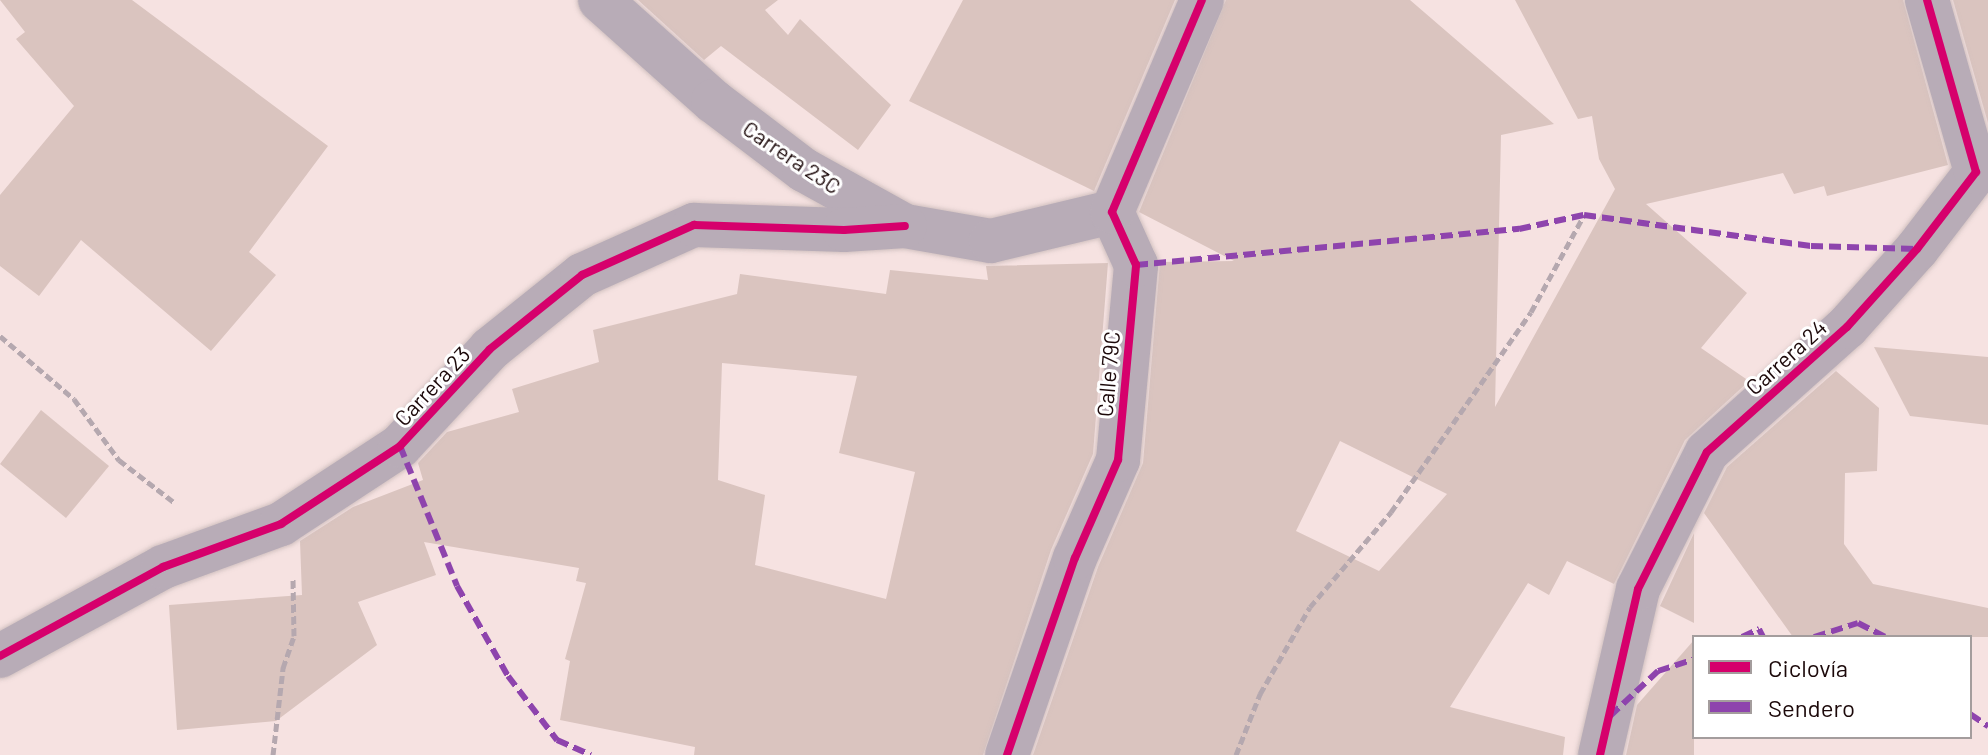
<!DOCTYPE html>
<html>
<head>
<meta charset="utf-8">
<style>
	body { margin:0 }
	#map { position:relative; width:1988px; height:755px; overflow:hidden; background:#f6e2e1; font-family:Barlow,sans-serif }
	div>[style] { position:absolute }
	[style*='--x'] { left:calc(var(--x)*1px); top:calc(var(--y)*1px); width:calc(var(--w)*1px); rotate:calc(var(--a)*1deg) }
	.building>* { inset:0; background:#dac4bf }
	.path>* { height:5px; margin-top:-2.5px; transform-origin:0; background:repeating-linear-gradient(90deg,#b5a8af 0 8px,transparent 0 12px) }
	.roads { filter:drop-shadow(0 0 2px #d1c1c0) drop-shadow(0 0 2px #d1c1c0) }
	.minor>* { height:44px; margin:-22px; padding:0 22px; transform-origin:22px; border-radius:22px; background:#b8acb7 }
	.quiet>* { height:6px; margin-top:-3px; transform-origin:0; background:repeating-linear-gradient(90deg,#8e44ad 0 12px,transparent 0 18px) }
	.cycleway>* { height:8px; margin:-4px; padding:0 4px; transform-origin:4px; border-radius:4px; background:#d6006c }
	span { translate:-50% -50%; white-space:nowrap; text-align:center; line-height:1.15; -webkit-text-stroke:6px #fff; paint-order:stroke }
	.street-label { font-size:22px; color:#1c090a }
	.legend { position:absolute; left:1692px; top:635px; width:280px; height:104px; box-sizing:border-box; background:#fff; border:2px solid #a49d9d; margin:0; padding:10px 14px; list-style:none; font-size:24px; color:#1c090a }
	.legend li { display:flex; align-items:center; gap:16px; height:40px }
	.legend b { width:40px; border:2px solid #a49d9d }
</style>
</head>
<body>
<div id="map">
	<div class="building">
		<div style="clip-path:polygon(0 0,132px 0,328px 146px,249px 252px,276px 275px,211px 351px,81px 240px,39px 296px,0 266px,0 195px,74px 106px,16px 39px,25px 32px)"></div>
		<div style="clip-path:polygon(638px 0,778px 0,765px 10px,788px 35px,800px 19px,891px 105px,858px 150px,721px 46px,704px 60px)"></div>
		<div style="clip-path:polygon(963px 0,1175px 0,1094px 191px,909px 101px)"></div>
		<div style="clip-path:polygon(evenodd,1226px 0,1410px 0,1554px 124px,1501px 135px,1495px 407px,1615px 189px,1599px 159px,1592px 116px,1578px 119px,1515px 0,1903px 0,1948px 165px,1827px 196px,1824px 186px,1794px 194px,1783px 173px,1646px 204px,1747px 293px,1701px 348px,1749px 381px,1685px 440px,1614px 584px,1567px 561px,1549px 595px,1528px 583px,1450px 707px,1565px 737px,1563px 755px,1033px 755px,1098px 567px,1143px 463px,1160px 262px,1234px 261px,1139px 212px,1226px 0,1340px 441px,1447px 494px,1379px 571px,1296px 531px,1340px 441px)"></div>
		<div style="clip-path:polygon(1953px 0,1988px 0,1988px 123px)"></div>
		<div style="clip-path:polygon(evenodd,1108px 263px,1093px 454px,1051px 550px,983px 755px,694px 755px,695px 747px,560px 720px,570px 661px,565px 659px,586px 583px,576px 581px,579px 568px,424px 542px,436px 575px,358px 602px,377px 645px,276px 721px,177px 730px,169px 605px,302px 595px,300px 541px,353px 507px,423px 480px,418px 463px,447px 432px,519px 412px,512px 389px,599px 362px,593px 330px,737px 294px,740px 274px,886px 294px,890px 270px,988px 280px,986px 266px,1108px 263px,722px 363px,857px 376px,839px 453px,915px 472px,886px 599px,755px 565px,765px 495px,718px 480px,722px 363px)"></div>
		<div style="clip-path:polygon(1874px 347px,1988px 357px,1988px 425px,1910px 416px)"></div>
		<div style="clip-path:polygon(1836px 371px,1879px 408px,1877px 471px,1845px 473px,1844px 544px,1873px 584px,1988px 608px,1988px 637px,1793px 637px,1704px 513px,1727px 467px)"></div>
		<div style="clip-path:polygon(41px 410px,109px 466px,66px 518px,0 464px)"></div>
		<div style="clip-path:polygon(1694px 533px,1694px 623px,1660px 606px)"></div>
		<div style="clip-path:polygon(1694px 640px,1694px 755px,1626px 755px,1637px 705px)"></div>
	</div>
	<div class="path">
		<div style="--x:0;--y:336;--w:97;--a:40.4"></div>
		<div style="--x:74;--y:399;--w:76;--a:53.6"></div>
		<div style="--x:119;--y:460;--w:71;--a:37.5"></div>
		<div style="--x:273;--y:755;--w:88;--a:-83.4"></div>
		<div style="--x:283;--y:668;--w:34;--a:-71"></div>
		<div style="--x:294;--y:636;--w:58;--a:-91"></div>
		<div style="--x:1236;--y:755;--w:66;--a:-68.5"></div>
		<div style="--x:1260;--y:694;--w:100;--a:-60.1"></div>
		<div style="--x:1310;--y:607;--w:125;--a:-49.5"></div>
		<div style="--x:1391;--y:512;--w:244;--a:-55"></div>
		<div style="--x:1531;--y:312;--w:111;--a:-61.3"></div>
	</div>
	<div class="roads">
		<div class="minor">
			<div style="--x:600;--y:0;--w:152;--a:41.8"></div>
			<div style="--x:713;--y:101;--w:114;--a:37.2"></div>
			<div style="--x:804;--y:170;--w:115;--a:29"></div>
			<div style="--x:905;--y:226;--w:87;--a:9.9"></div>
			<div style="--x:991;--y:241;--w:124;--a:-13.5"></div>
			<div style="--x:0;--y:656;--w:186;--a:-28.6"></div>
			<div style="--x:163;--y:567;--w:126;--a:-20"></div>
			<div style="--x:281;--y:524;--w:142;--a:-33.2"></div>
			<div style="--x:400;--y:446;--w:132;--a:-47.1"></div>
			<div style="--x:490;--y:349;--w:118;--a:-38.8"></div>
			<div style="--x:582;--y:275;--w:123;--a:-24.1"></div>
			<div style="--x:694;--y:225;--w:150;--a:1.9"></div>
			<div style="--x:844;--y:230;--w:61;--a:-3.8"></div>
			<div style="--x:1007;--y:755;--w:208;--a:-71"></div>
			<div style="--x:1075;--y:558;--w:107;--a:-66.3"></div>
			<div style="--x:1118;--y:460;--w:196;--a:-84.7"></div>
			<div style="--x:1136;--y:265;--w:58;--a:-114.4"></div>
			<div style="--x:1112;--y:212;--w:230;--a:-67"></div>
			<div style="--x:1600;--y:755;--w:170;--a:-77.1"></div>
			<div style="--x:1638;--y:589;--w:153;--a:-63.3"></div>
			<div style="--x:1707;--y:452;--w:188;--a:-41.8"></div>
			<div style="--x:1847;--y:327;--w:105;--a:-48.1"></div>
			<div style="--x:1917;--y:249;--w:97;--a:-52.5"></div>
			<div style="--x:1976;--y:172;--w:179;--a:-105.9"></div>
		</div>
	</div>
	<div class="quiet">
		<div style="--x:1136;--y:265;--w:385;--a:-5.4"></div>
		<div style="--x:1519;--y:229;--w:66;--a:-12.2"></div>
		<div style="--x:1584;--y:215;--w:229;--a:7.8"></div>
		<div style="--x:1811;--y:246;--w:106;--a:1.6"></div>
		<div style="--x:400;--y:446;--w:151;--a:67.8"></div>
		<div style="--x:457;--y:586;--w:103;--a:60.5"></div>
		<div style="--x:508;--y:676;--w:81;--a:52.6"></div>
		<div style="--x:557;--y:740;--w:37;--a:24"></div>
		<div style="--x:1742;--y:637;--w:19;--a:-25"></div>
		<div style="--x:1759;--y:629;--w:9;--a:63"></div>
		<div style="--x:1814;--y:637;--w:46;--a:-17.7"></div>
		<div style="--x:1858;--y:623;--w:30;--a:27"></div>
		<div style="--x:1970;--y:714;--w:22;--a:34"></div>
		<div style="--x:1610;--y:716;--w:66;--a:-43.2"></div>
		<div style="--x:1658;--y:671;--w:38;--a:-18"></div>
	</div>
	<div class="cycleway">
		<div style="--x:0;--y:656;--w:186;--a:-28.6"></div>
		<div style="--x:163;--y:567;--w:126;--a:-20"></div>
		<div style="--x:281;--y:524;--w:142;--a:-33.2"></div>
		<div style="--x:400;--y:446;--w:132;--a:-47.1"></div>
		<div style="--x:490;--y:349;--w:118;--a:-38.8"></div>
		<div style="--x:582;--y:275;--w:123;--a:-24.1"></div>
		<div style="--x:694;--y:225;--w:150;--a:1.9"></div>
		<div style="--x:844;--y:230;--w:61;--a:-3.8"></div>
		<div style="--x:1007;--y:755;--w:208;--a:-71"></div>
		<div style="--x:1075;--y:558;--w:107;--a:-66.3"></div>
		<div style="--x:1118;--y:460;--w:196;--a:-84.7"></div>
		<div style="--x:1136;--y:265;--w:58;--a:-114.4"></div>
		<div style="--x:1112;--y:212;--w:230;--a:-67"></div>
		<div style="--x:1600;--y:755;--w:170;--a:-77.1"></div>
		<div style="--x:1638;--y:589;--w:153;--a:-63.3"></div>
		<div style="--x:1707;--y:452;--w:188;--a:-41.8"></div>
		<div style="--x:1847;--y:327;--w:105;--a:-48.1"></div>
		<div style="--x:1917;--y:249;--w:97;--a:-52.5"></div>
		<div style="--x:1976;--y:172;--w:179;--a:-105.9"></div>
	</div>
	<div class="street-label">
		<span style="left:792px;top:157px;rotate:34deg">Carrera 23C</span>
		<span style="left:1786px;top:357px;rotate:-42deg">Carrera 24</span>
		<span style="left:1108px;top:374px;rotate:-85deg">Calle 79C</span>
		<span style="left:432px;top:386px;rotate:-47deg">Carrera 23</span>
	</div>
	<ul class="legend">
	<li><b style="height:10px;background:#d6006c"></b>Ciclovía</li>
	<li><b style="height:10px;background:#8e44ad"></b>Sendero</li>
	</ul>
</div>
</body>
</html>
